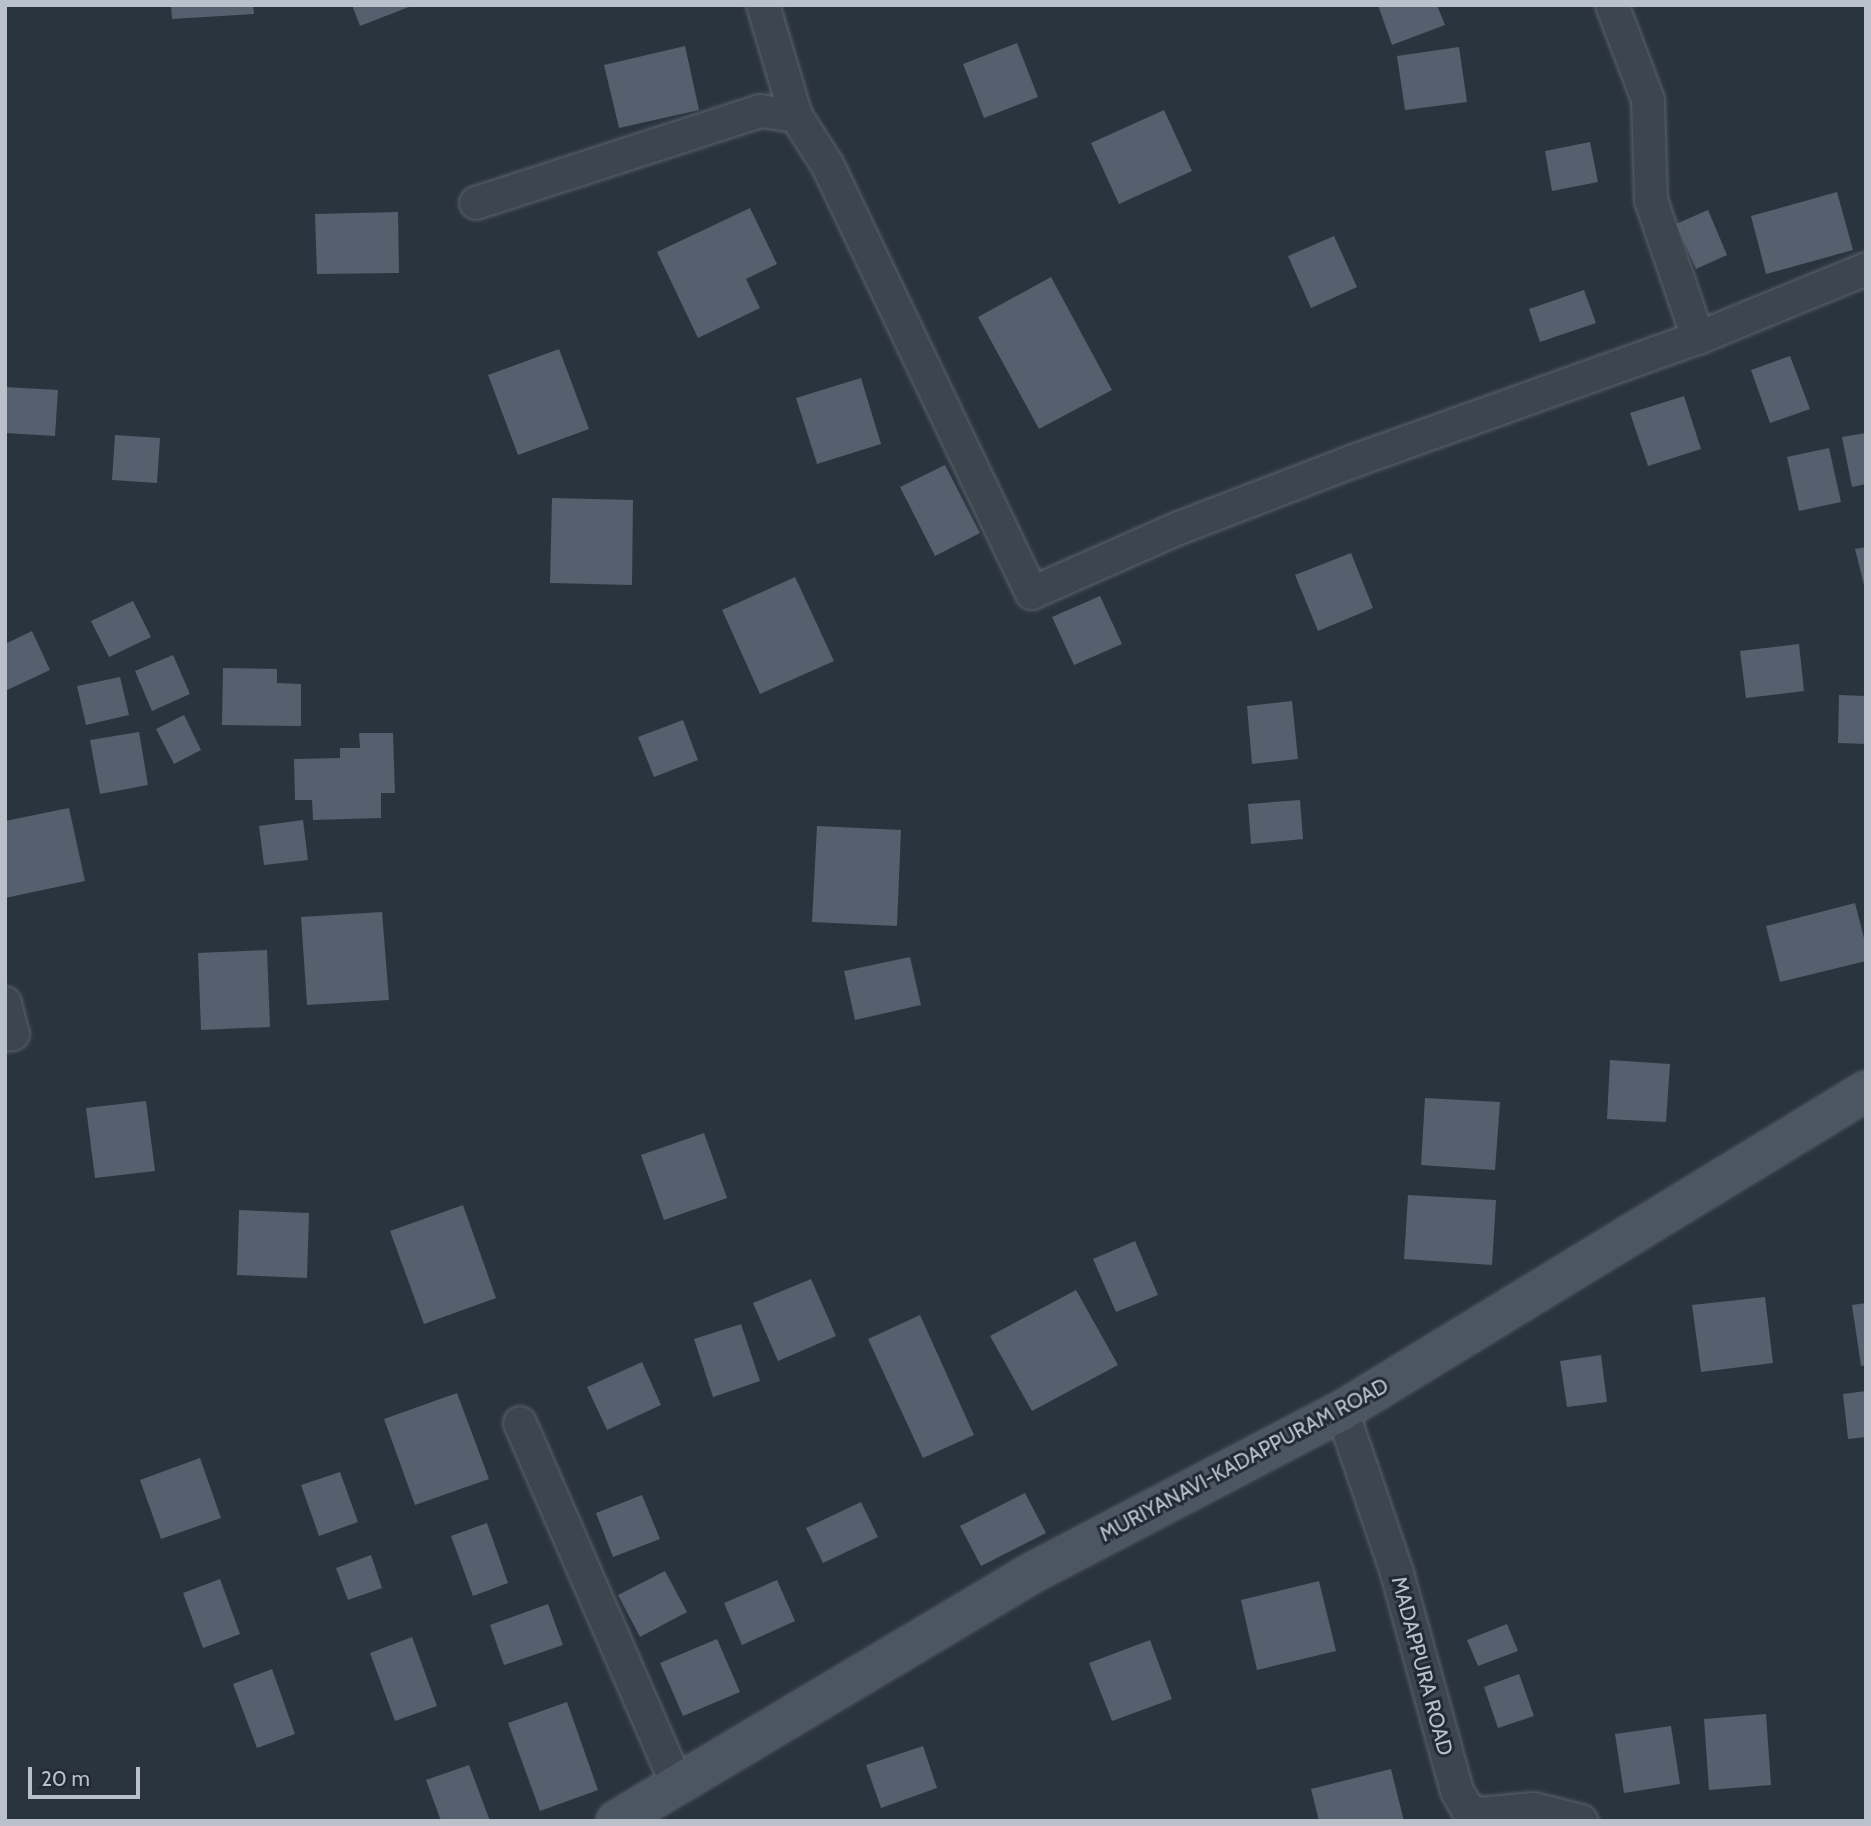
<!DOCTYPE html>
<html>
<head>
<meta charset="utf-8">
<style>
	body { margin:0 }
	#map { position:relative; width:1871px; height:1826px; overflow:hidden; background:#2a343f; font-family:Cabin,sans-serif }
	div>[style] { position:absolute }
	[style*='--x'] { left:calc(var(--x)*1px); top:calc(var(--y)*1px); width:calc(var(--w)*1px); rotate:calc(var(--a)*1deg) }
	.building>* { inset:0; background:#555f6d }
	.roads { filter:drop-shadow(0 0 2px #5b646d) drop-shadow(0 0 2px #5b646d) }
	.street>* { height:32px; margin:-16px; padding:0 16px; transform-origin:16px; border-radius:16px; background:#3d464f }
	.secondary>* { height:38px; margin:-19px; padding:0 19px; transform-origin:19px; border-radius:19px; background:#4c5562 }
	span { translate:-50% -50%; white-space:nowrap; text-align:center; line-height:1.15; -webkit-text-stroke:6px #222b35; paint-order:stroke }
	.street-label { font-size:21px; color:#bac1ca }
	.frame { position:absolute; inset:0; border:7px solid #bac1ca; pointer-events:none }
	.scale { position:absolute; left:28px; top:1767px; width:112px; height:32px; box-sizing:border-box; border:4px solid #bac1ca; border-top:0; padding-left:9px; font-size:21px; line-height:24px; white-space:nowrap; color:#bac1ca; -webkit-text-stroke:5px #222b35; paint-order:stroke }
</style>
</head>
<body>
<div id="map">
	<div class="building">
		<div style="clip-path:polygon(171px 5px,253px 5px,254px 14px,172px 19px)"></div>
		<div style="clip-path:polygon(352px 5px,414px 5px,360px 26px)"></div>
		<div style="clip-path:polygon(1378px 5px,1437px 5px,1445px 25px,1392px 45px)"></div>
		<div style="clip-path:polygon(1017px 43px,1038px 97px,984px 118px,963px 64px)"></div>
		<div style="clip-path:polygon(685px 46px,699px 110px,619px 128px,604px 65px)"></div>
		<div style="clip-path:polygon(1459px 47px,1467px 102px,1405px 110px,1397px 56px)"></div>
		<div style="clip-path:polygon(1164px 110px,1192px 171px,1119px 204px,1091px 143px)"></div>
		<div style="clip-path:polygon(1590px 142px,1598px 182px,1552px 191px,1545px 151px)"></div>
		<div style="clip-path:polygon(1837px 192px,1853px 250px,1766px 274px,1751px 216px)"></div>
		<div style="clip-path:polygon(750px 208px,777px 264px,746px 279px,760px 308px,698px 338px,657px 252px)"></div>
		<div style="clip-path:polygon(1708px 210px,1727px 255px,1696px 269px,1676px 224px)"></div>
		<div style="clip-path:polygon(398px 212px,399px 273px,317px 274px,315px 214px)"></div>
		<div style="clip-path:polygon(1334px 236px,1357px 287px,1311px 308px,1288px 256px)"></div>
		<div style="clip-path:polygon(1051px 277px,1112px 390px,1039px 429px,978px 317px)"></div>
		<div style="clip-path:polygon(1584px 290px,1596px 323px,1540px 342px,1529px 309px)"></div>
		<div style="clip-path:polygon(559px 349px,589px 429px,518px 455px,488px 375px)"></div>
		<div style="clip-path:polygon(1790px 356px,1810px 409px,1770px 423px,1751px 370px)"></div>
		<div style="clip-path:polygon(861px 378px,881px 444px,817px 464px,796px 398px)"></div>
		<div style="clip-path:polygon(5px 387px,58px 390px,55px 436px,5px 433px)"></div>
		<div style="clip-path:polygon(1684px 396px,1701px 449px,1648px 466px,1630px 413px)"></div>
		<div style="clip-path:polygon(1866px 433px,1866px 484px,1852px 487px,1842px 437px)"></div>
		<div style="clip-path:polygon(115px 435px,160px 438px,157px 483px,112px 480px)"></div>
		<div style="clip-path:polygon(1829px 448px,1841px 502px,1799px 511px,1787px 457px)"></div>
		<div style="clip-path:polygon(945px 465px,980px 533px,935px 556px,900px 487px)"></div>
		<div style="clip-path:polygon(552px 498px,633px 500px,632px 585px,550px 583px)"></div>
		<div style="clip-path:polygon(1866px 547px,1866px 589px,1865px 589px,1855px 549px)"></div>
		<div style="clip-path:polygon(1351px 553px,1373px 608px,1318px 631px,1295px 575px)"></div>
		<div style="clip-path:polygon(795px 577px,834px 661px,760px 694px,722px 610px)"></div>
		<div style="clip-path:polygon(1100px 596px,1122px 644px,1074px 665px,1052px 617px)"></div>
		<div style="clip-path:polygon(133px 601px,151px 637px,109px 657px,91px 621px)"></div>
		<div style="clip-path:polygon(32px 631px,50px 670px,5px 691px,5px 644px)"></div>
		<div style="clip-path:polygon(1799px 644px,1804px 691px,1746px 698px,1740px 651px)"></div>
		<div style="clip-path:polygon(173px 655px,190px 694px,152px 711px,135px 671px)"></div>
		<div style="clip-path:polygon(223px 668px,277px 669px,277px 683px,301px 684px,301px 726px,222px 725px)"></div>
		<div style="clip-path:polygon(120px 677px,129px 715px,86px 725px,77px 686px)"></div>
		<div style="clip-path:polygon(1839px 695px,1866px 696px,1866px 744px,1838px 743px)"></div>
		<div style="clip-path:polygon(1292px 701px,1298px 759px,1252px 764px,1247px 706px)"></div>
		<div style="clip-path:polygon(184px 715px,201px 750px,174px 764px,156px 729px)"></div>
		<div style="clip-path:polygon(683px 720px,698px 760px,654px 777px,638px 737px)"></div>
		<div style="clip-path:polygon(139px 732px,148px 785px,100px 794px,90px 740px)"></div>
		<div style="clip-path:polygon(359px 733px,393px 733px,395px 793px,381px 793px,381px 818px,313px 820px,312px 800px,295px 800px,294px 759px,340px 758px,340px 748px,360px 748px)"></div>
		<div style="clip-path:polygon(1300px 800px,1303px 839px,1251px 844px,1248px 804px)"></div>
		<div style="clip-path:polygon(69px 808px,85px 881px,5px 898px,5px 821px)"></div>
		<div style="clip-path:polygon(303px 820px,308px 860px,264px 865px,259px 826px)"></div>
		<div style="clip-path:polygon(817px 826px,901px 830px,897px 926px,812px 922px)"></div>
		<div style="clip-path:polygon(1855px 903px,1866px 946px,1866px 961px,1780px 982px,1766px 926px)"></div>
		<div style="clip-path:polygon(382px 912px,389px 1000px,307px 1005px,301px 917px)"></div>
		<div style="clip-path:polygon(267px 950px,270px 1027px,201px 1030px,198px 953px)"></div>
		<div style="clip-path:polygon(910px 957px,921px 1005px,855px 1020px,844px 971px)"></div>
		<div style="clip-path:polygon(1610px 1060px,1670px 1064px,1666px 1122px,1607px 1119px)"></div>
		<div style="clip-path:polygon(1425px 1098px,1500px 1102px,1495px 1170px,1421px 1165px)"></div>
		<div style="clip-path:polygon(146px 1101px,155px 1171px,95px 1178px,86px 1108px)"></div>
		<div style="clip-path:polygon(704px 1133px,727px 1198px,664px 1220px,641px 1155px)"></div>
		<div style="clip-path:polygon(1408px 1195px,1496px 1200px,1492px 1265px,1404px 1259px)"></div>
		<div style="clip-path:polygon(463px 1205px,496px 1298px,424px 1324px,390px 1231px)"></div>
		<div style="clip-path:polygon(239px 1210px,309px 1213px,307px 1278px,237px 1275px)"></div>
		<div style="clip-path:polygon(1135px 1241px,1158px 1295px,1116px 1312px,1093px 1259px)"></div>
		<div style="clip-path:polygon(811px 1279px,836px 1336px,778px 1361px,753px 1303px)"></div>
		<div style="clip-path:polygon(1076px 1290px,1118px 1365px,1032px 1411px,990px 1336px)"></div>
		<div style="clip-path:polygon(1765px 1297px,1773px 1363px,1701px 1372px,1692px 1305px)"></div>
		<div style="clip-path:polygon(1866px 1303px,1866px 1365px,1861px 1366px,1852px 1305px)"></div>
		<div style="clip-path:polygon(920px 1315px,974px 1435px,923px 1458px,868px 1339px)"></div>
		<div style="clip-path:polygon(741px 1324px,760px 1381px,713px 1397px,694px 1339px)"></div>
		<div style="clip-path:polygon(1601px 1355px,1607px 1402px,1567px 1407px,1560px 1361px)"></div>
		<div style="clip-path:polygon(642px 1362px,661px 1405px,607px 1430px,587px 1387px)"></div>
		<div style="clip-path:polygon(1866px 1391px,1866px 1437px,1848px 1439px,1843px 1394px)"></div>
		<div style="clip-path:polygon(457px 1393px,489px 1479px,415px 1505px,384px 1419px)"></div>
		<div style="clip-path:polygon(200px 1458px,221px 1518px,161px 1539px,140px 1480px)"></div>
		<div style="clip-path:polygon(340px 1472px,358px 1522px,319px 1536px,301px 1485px)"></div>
		<div style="clip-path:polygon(1025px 1493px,1046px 1533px,981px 1566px,960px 1526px)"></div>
		<div style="clip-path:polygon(642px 1495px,660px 1539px,613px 1557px,596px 1513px)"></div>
		<div style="clip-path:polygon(861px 1502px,878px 1537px,823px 1563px,806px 1528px)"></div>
		<div style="clip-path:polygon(487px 1523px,508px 1583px,473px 1596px,451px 1536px)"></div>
		<div style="clip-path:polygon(371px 1555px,382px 1588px,348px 1600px,336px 1568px)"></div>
		<div style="clip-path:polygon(665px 1571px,687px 1612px,640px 1637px,618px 1595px)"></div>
		<div style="clip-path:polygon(220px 1579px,240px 1634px,203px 1648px,183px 1593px)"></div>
		<div style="clip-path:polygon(777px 1580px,795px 1621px,742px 1645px,724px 1603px)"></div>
		<div style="clip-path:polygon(1319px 1581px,1336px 1651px,1257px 1670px,1241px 1600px)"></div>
		<div style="clip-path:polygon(548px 1604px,563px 1645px,504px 1665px,490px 1625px)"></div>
		<div style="clip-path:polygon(1507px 1624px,1518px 1651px,1478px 1666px,1467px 1640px)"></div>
		<div style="clip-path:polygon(412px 1637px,437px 1706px,395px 1721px,370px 1653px)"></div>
		<div style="clip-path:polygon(717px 1639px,740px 1692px,683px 1716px,660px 1663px)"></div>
		<div style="clip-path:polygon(1150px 1640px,1172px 1699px,1112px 1721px,1089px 1663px)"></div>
		<div style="clip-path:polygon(272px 1669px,295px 1734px,257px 1748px,233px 1684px)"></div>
		<div style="clip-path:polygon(1519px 1674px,1534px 1716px,1498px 1728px,1484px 1687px)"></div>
		<div style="clip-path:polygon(567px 1702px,598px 1790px,540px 1811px,508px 1723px)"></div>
		<div style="clip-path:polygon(1766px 1714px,1771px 1785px,1709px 1790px,1704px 1719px)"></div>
		<div style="clip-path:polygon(1671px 1726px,1680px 1784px,1624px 1793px,1615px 1734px)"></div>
		<div style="clip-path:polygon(923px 1746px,937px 1788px,881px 1808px,866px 1765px)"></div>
		<div style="clip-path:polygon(469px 1765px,490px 1821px,441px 1821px,426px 1780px)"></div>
		<div style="clip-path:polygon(1391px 1769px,1404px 1821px,1319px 1821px,1311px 1789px)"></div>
	</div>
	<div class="roads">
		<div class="street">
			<div style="--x:763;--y:5;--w:116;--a:73.4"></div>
			<div style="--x:1612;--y:5;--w:102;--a:69.2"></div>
			<div style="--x:1648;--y:100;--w:100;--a:88.3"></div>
			<div style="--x:1651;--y:200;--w:146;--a:71.2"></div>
			<div style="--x:1698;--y:338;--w:182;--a:-22.3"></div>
			<div style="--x:476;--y:203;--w:299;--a:-17.9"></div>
			<div style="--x:760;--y:111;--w:36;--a:8"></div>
			<div style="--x:796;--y:116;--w:59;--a:57.4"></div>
			<div style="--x:828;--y:166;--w:473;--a:64.5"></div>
			<div style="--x:1032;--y:593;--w:161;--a:-23.9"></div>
			<div style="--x:1179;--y:528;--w:184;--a:-21"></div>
			<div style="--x:1351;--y:462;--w:368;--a:-19.7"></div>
			<div style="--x:5;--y:1003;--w:32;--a:76"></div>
			<div style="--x:13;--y:1034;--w:8;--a:173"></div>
			<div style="--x:1342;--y:1411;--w:171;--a:71.2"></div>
			<div style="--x:1397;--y:1573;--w:226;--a:74.6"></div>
			<div style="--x:1457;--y:1791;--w:20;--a:60"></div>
			<div style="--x:1467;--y:1808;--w:13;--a:29"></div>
			<div style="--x:1478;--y:1814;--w:56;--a:-5.1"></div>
			<div style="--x:1534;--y:1809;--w:49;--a:14.3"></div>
			<div style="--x:520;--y:1423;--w:396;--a:66.5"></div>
		</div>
		<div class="secondary">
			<div style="--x:616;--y:1821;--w:480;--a:-30.8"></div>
			<div style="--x:1028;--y:1575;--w:354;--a:-27.6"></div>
			<div style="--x:1342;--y:1411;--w:614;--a:-31.41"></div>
		</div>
	</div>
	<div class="street-label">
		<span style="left:1244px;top:1460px;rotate:-28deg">MURIYANAVI-KADAPPURAM ROAD</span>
		<span style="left:1422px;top:1666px;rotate:75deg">MADAPPURA ROAD</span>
	</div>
	<div class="frame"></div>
	<div class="scale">20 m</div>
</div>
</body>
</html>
